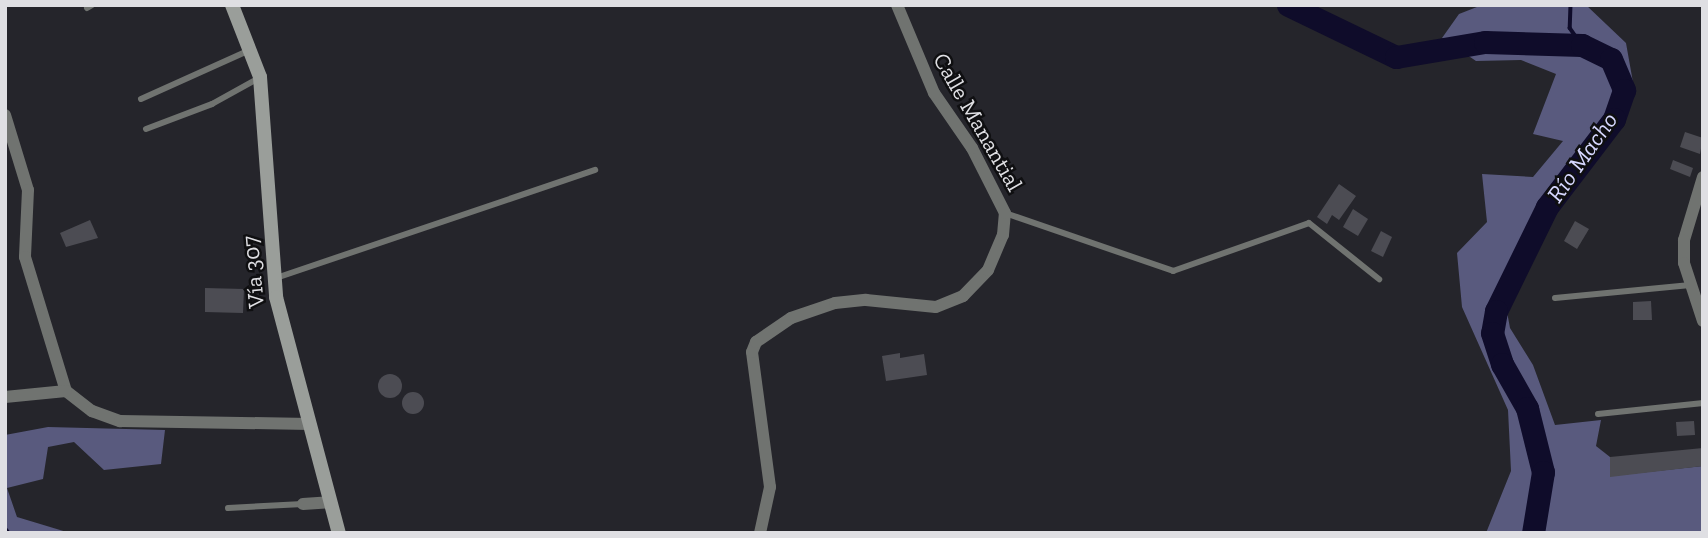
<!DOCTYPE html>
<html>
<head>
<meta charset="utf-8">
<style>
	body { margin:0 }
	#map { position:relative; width:1708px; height:538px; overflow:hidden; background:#25252b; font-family:"Zilla Slab",serif }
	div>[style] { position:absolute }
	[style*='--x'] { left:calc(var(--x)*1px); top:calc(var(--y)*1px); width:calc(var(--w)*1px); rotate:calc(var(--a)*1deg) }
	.forest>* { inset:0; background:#595a7e }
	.stream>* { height:3.5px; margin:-1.75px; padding:0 1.75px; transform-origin:1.75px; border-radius:1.75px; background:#0f0c2a }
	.river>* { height:23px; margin:-11.5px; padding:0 11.5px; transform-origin:11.5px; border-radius:11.5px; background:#0f0c2a }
	.building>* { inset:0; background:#4c4c53 }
	.round { border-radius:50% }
	.lane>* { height:6px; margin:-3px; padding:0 3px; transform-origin:3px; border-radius:3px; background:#707370 }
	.street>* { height:12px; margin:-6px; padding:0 6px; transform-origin:6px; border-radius:6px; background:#707370 }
	.secondary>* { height:14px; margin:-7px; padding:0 7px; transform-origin:7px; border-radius:7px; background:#9a9e9a }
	span { translate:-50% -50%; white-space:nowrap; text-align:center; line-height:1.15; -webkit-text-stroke:5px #0f0f11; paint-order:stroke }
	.street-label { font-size:23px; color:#dfdfe3 }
	.water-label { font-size:24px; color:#d6d7fe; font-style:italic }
	.frame { position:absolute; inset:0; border:7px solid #dfdfe3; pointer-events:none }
</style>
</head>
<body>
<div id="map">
	<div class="forest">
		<div style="clip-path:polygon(1482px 5px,1586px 5px,1626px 43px,1634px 88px,1613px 131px,1533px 223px,1512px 258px,1505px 301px,1510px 328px,1533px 365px,1555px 425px,1601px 420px,1596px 446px,1610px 457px,1611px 476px,1703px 466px,1703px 533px,1486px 533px,1511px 471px,1508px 410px,1462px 307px,1457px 253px,1487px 222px,1482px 174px,1533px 177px,1563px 141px,1533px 134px,1556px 74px,1521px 60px,1476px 61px,1442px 38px,1459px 14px)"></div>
		<div style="clip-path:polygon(48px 427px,165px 430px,161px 464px,104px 470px,74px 442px,48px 447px,43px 479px,7px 488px,17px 517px,70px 533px,5px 533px,5px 435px)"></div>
	</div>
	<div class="stream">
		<div style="--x:1571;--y:5;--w:23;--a:92"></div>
		<div style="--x:1570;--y:28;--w:21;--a:55"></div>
		<div style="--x:5;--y:528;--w:6;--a:51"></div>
	</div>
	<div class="river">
		<div style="--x:1288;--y:5;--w:120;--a:25.7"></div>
		<div style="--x:1396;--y:57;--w:90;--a:-9.6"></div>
		<div style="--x:1485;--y:42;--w:97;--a:1.8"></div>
		<div style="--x:1582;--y:45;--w:32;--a:26"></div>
		<div style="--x:1611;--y:59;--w:34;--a:67"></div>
		<div style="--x:1624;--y:90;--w:31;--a:109"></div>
		<div style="--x:1614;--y:119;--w:111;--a:127.3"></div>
		<div style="--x:1547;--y:207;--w:116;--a:116.1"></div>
		<div style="--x:1496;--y:311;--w:22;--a:100"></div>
		<div style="--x:1492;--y:333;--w:33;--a:72"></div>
		<div style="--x:1502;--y:364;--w:51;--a:60.4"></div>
		<div style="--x:1527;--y:408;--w:66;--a:76"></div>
		<div style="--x:1543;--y:472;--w:62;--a:99.3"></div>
	</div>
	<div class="building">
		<div style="clip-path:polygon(1685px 132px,1703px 138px,1700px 154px,1680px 147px)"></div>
		<div style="clip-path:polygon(1673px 160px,1693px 168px,1690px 177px,1670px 169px)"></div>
		<div style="clip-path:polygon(1339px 184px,1356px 196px,1339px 220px,1332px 215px,1327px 224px,1317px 217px)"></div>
		<div style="clip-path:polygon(1353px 209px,1368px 219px,1358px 236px,1343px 227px)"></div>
		<div style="clip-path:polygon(90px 220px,98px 238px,66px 247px,60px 233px)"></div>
		<div style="clip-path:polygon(1575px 221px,1589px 229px,1577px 249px,1564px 241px)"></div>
		<div style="clip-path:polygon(1381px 231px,1392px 237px,1383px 257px,1371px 251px)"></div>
		<div style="clip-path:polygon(205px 288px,244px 289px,243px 313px,205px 312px)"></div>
		<div style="clip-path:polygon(1651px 301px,1652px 320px,1633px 320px,1633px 302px)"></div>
		<div style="clip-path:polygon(900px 353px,900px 358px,924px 354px,927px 375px,886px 381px,882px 356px)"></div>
		<div class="round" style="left:378px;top:374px;width:24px;height:24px"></div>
		<div class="round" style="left:402px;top:392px;width:22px;height:22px"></div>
		<div style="clip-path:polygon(1694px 421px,1695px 435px,1677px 436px,1676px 422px)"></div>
		<div style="clip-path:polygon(1703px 448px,1703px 466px,1610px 477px,1610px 457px)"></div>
	</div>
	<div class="lane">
		<div style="--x:87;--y:8;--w:6;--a:-31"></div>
		<div style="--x:141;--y:99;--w:120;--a:-24.2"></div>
		<div style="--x:146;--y:129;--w:71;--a:-20.7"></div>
		<div style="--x:212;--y:104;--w:54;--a:-29"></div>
		<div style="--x:1005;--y:213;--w:178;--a:19"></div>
		<div style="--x:1173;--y:271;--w:144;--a:-19.4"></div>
		<div style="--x:1309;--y:223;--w:90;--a:38.7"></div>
		<div style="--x:276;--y:278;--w:337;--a:-18.7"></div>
		<div style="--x:1555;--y:298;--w:136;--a:-5.5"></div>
		<div style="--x:1598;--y:414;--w:106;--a:-6"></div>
		<div style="--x:228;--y:508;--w:75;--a:-3.1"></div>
	</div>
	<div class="street">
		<div style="--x:5;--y:115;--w:78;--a:73"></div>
		<div style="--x:28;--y:190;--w:67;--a:92.6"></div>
		<div style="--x:25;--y:257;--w:140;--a:73"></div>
		<div style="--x:66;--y:391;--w:33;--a:38"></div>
		<div style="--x:92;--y:411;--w:30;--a:20"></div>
		<div style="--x:120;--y:421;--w:190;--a:0.9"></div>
		<div style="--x:1703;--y:177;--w:66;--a:106.8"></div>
		<div style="--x:1684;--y:240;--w:23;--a:90"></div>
		<div style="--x:1684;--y:263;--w:61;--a:71.9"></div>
		<div style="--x:5;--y:397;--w:61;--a:-5.6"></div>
		<div style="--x:303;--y:504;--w:26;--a:-4"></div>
		<div style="--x:760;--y:533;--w:47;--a:-77.7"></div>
		<div style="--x:770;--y:487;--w:136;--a:-97.6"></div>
		<div style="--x:752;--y:352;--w:11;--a:-68"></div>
		<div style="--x:756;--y:342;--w:42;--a:-34.4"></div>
		<div style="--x:791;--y:318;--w:46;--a:-18.8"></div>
		<div style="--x:835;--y:303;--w:31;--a:-6"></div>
		<div style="--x:866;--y:300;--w:70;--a:5.7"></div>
		<div style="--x:936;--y:307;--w:29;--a:-22"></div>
		<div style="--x:963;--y:296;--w:36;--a:-46"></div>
		<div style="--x:988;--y:270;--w:38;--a:-67"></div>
		<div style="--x:1003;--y:235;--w:22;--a:-85"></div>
		<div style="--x:1005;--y:213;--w:73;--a:-116.9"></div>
		<div style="--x:972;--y:148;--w:67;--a:-124.6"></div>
		<div style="--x:934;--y:93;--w:95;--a:-112.8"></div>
	</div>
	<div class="secondary">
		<div style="--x:232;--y:5;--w:77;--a:68.7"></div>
		<div style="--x:260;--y:77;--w:221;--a:85.8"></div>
		<div style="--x:276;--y:297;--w:244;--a:75.1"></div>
	</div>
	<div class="street-label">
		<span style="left:978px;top:122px;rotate:60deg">Calle Manantial</span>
		<span style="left:253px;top:272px;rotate:-95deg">Vía 307</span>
	</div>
	<div class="water-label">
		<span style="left:1582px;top:157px;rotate:-55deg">Río Macho</span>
	</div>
	<div class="frame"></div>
</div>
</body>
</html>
